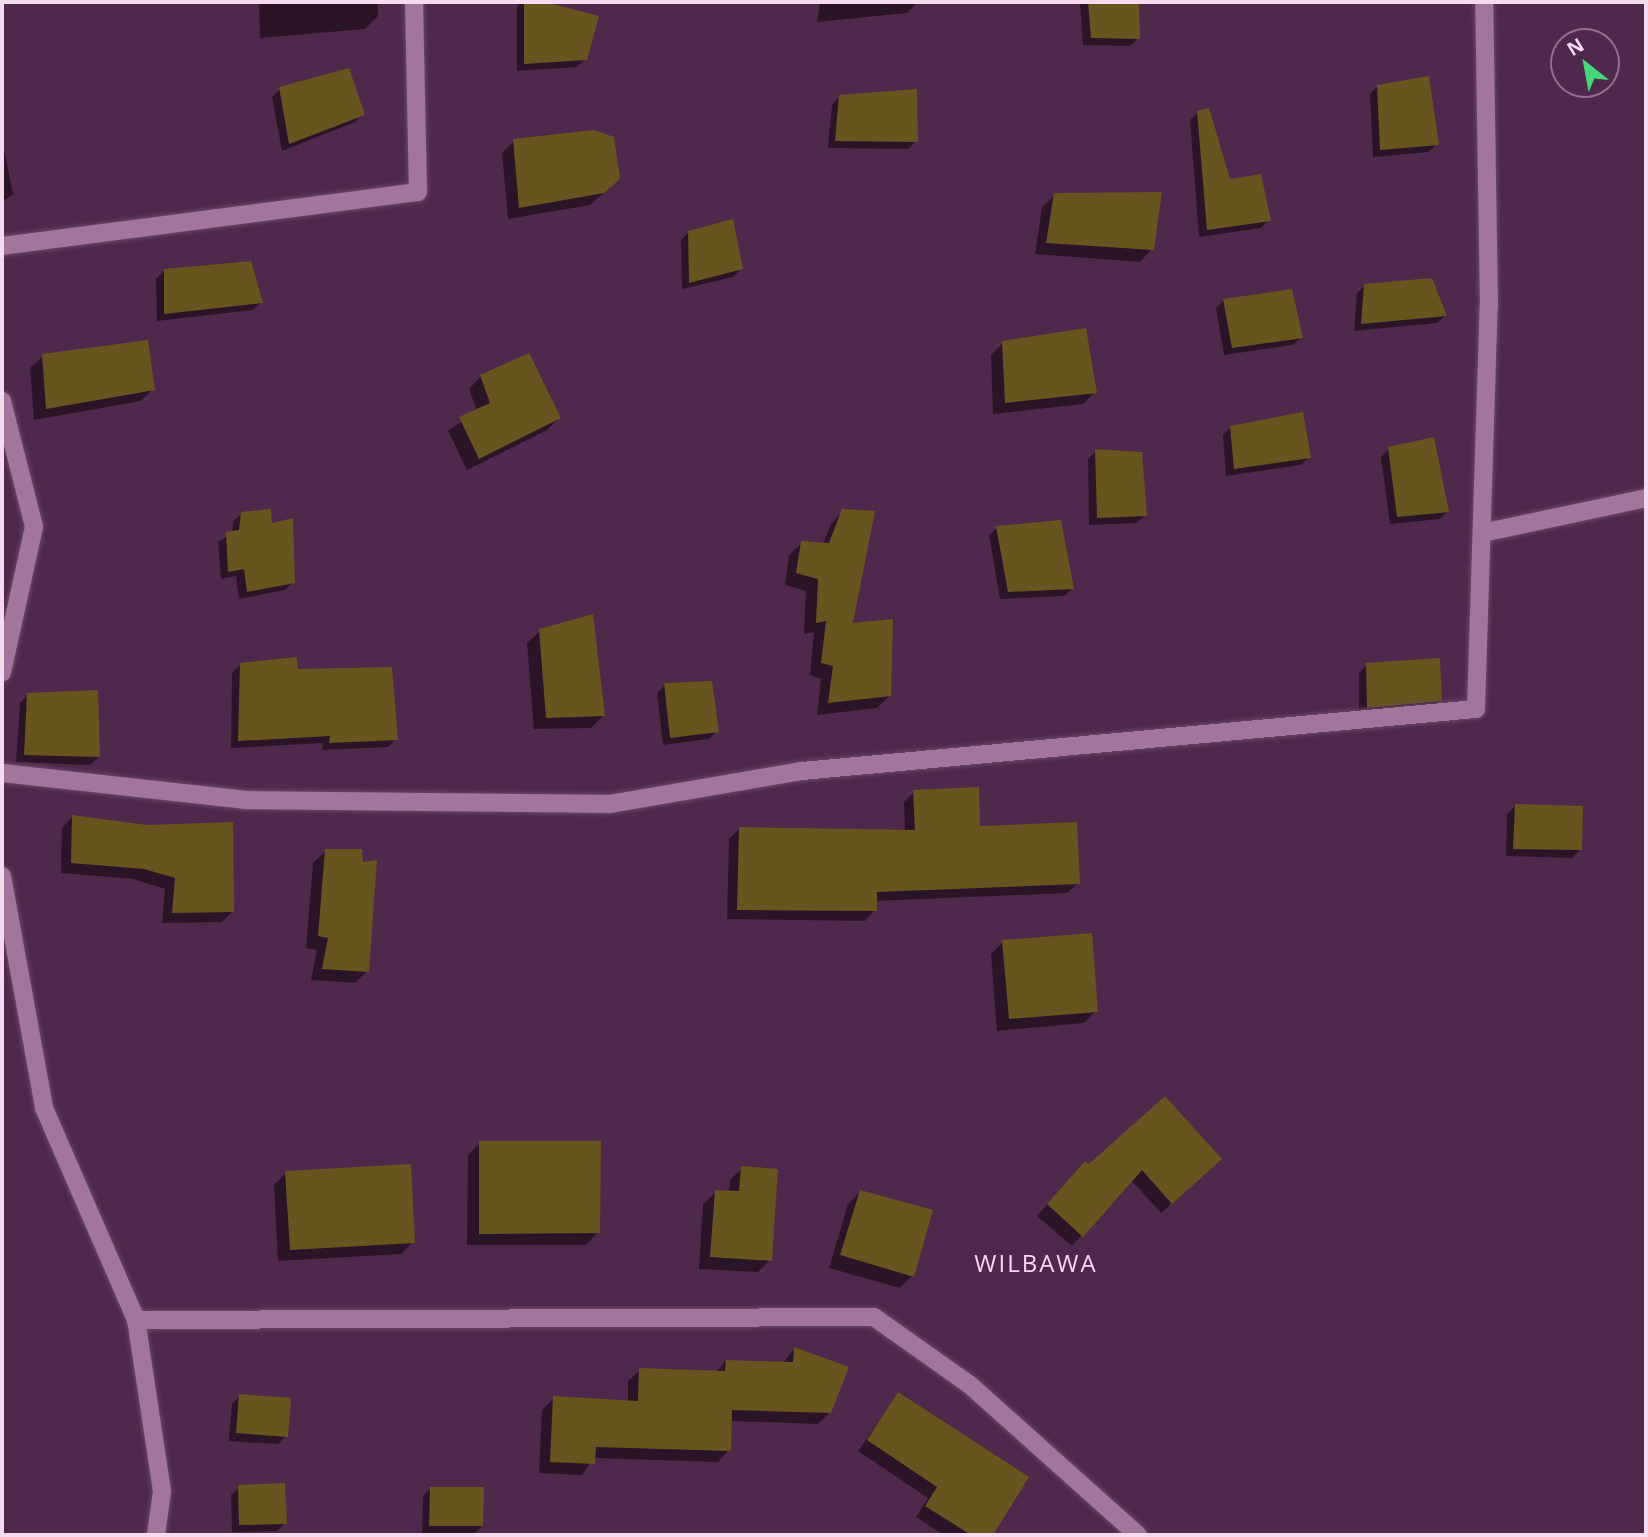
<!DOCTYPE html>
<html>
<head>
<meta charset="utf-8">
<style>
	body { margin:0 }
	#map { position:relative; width:1648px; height:1537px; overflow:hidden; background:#4f294b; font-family:"Open Sans",sans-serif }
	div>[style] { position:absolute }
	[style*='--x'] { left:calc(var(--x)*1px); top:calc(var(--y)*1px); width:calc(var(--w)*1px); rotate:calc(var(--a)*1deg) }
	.shadow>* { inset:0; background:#0007 }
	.building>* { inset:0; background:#66551e }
	.roads { filter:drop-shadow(0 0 2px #6a4865) drop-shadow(0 0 2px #6a4865) }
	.minor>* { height:18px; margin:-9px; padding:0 9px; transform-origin:9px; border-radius:9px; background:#a2769c }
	span { translate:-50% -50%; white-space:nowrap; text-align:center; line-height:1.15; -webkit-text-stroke:5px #4f294b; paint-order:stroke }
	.quarter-label { font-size:24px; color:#fbd4f5; letter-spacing:2px }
	.frame { position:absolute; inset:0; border:4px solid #f4dbef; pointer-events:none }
	.north { position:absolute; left:1550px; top:28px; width:70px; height:70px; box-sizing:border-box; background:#4f294b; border:2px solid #91708d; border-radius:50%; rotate:329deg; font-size:19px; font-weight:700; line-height:28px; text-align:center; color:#f4dbef }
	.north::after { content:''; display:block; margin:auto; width:24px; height:32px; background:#45d77a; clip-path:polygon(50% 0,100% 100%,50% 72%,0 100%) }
</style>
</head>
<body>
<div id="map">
	<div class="shadow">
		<div style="clip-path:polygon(259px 2px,378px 2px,378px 16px,365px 29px,260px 38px)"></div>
		<div style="clip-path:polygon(521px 2px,597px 17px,585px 59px,577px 67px,517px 71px,517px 6px)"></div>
		<div style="clip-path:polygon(820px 2px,914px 2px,915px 5px,907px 13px,817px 22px)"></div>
		<div style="clip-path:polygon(1080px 2px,1137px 2px,1138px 38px,1130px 46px,1083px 45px)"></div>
		<div style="clip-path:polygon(1378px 86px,1437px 144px,1429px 152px,1373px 157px,1370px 94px)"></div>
		<div style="clip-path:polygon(280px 89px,363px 114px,355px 122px,282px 151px,272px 97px)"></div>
		<div style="clip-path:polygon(840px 96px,916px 141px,908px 149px,828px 148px,832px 105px)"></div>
		<div style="clip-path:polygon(1198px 112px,1228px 181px,1269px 220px,1261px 228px,1199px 237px,1190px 120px)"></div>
		<div style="clip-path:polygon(2px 139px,13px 194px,2px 202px)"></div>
		<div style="clip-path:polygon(514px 141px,606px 191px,590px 205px,508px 219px,502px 153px)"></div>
		<div style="clip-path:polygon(1055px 195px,1152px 249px,1140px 262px,1035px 254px,1042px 207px)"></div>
		<div style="clip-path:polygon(689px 232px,741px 269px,733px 277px,682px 289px,681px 240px)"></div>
		<div style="clip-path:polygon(164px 271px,261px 302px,253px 310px,157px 321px,156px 279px)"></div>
		<div style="clip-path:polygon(1365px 285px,1445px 316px,1437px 323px,1354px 331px,1357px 293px)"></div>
		<div style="clip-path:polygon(1224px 300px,1301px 337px,1293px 345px,1224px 355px,1216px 308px)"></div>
		<div style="clip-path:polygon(1003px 343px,1095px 392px,1083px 404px,993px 414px,991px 355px)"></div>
		<div style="clip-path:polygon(43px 356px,153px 389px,141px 401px,34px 420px,30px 368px)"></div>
		<div style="clip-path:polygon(481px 376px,559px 418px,547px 430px,467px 470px,448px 431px,477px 411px,469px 389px)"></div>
		<div style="clip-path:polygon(1231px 427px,1309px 457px,1301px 465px,1226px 476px,1223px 435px)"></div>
		<div style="clip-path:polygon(1389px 449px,1448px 511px,1440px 519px,1390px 524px,1381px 457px)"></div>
		<div style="clip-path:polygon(1096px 451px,1145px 515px,1137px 523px,1089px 525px,1088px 459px)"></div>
		<div style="clip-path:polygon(843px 511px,851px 625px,889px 696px,877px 708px,817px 715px,821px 679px,810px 675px,814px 632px,804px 634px,806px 591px,785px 585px,789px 555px,802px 543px,823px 544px,831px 524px)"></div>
		<div style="clip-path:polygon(241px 514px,270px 525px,293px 582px,285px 590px,239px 599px,236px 576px,221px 579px,218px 542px,232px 533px,233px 522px)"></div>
		<div style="clip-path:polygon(997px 528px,1072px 589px,1064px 596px,1000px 599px,989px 535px)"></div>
		<div style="clip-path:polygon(540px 631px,603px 716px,591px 728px,534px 729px,527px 643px)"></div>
		<div style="clip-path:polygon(240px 665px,296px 671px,396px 739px,388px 747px,322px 750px,323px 743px,231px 748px,232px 673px)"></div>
		<div style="clip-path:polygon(1367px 665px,1441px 700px,1433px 708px,1359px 715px,1359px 673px)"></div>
		<div style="clip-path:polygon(665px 685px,717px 731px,709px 739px,663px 745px,657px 693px)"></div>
		<div style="clip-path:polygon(28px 695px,98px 757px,90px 765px,16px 762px,20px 703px)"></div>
		<div style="clip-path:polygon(914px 792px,1078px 883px,1067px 893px,875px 901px,875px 910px,865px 921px,727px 919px,729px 839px,739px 829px,905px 831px,904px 802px)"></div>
		<div style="clip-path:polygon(1515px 806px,1580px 850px,1572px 858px,1506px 856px,1507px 814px)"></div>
		<div style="clip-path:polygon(72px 817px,233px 911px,222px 922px,162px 923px,165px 889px,133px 879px,61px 873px,62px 828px)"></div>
		<div style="clip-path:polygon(326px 851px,361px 864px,367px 971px,355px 983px,311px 980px,317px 950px,306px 948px,313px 863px)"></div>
		<div style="clip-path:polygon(1003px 942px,1096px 1011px,1084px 1023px,997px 1031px,991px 954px)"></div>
		<div style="clip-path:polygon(480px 1143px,598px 1232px,586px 1245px,467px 1245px,468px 1155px)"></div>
		<div style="clip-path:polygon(1089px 1167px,1209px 1170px,1161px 1213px,1131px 1180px,1072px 1246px,1037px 1216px,1074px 1174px)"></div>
		<div style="clip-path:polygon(742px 1168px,770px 1260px,758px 1272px,699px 1269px,703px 1204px,716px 1192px,729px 1192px,730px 1180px)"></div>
		<div style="clip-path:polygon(286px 1173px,413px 1242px,401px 1254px,278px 1261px,274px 1185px)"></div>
		<div style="clip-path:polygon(860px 1192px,912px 1276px,900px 1288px,829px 1268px,848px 1204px)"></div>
		<div style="clip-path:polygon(794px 1349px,830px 1412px,818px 1424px,730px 1421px,729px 1450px,718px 1462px,594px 1458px,582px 1475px,539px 1473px,542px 1410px,554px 1398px,628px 1402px,628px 1381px,640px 1370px,716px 1372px,726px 1361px,783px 1363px)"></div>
		<div style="clip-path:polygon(898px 1395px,1027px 1478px,991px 1535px,944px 1535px,916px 1517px,928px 1498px,858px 1451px)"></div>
		<div style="clip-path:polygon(240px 1396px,286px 1436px,278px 1444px,229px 1441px,232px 1404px)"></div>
		<div style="clip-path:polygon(239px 1487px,285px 1523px,277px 1531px,232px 1532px,231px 1495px)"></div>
		<div style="clip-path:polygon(431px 1488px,482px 1526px,474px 1534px,422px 1533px,423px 1496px)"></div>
	</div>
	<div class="building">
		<div style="clip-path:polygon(524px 2px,545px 2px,599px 16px,587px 60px,524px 64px)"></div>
		<div style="clip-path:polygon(1088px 2px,1139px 2px,1140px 39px,1091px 38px)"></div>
		<div style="clip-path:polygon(349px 68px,365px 115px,289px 144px,279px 87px)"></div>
		<div style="clip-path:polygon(1429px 76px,1439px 145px,1380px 150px,1377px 85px)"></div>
		<div style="clip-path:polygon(917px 89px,918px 142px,835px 141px,839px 95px)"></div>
		<div style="clip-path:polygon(1209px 108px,1230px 179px,1261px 174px,1271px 221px,1207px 230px,1197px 111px)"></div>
		<div style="clip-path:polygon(594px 130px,614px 137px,620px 179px,604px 193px,519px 208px,513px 139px)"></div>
		<div style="clip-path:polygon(1162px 192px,1154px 250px,1046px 243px,1054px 193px)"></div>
		<div style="clip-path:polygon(733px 219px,743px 269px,689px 283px,688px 231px)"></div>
		<div style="clip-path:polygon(251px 261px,263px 303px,164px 314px,164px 269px)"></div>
		<div style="clip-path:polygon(1432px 278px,1447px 316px,1361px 324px,1364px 284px)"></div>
		<div style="clip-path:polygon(1292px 289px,1303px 338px,1232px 348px,1223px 299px)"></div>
		<div style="clip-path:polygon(1086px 328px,1097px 393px,1005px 403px,1002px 341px)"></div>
		<div style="clip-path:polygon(148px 340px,155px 390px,46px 409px,42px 354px)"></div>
		<div style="clip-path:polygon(529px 353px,561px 418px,479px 459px,459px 417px,490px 403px,480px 375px)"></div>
		<div style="clip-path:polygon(1303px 412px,1311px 458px,1234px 469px,1230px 426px)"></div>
		<div style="clip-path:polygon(1434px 437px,1449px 512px,1397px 517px,1388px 447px)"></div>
		<div style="clip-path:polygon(1095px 449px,1142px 452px,1147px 516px,1097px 518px)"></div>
		<div style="clip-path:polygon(271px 509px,272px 523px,293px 518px,295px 583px,247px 592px,244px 569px,228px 572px,226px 532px,239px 530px,241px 512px)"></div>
		<div style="clip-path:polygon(842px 509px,875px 511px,853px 623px,893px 619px,891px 696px,828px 703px,833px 666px,821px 663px,826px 621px,816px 623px,818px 579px,796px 573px,801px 541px,829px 543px)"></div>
		<div style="clip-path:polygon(1061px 520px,1074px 589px,1008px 592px,996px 526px)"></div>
		<div style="clip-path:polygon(593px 614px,605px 716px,546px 718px,539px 629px)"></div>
		<div style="clip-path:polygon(297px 657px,298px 669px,392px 667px,398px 740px,329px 743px,330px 736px,238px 741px,240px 663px)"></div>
		<div style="clip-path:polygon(1440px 658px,1442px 701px,1367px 708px,1366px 663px)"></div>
		<div style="clip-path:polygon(712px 681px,719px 732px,670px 738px,664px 683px)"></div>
		<div style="clip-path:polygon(98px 690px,100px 757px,24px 755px,27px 693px)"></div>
		<div style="clip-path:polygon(979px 787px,980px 826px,1077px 822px,1080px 884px,877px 892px,877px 911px,737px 910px,739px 827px,915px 830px,913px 790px)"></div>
		<div style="clip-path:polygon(1515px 804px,1583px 806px,1582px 850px,1513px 849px)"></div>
		<div style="clip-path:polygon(72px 815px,147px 825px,233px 822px,234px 912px,172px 913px,175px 878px,144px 869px,71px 863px)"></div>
		<div style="clip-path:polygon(325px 849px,362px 849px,363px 862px,377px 860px,369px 972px,322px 969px,328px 938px,318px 936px)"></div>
		<div style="clip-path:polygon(1092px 933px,1098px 1012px,1009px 1019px,1002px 940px)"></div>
		<div style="clip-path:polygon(1165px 1096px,1222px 1159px,1172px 1204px,1142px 1170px,1083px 1237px,1047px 1204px,1085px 1161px,1089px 1164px)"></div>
		<div style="clip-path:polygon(479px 1141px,601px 1141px,600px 1233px,479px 1234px)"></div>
		<div style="clip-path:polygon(411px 1164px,415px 1243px,290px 1250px,285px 1171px)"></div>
		<div style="clip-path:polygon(741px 1166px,778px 1169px,772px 1261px,710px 1257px,715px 1190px,739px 1191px)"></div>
		<div style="clip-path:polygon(860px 1190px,933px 1210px,914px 1277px,840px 1255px)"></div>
		<div style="clip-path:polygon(794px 1347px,849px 1367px,831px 1413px,732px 1410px,731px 1451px,596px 1447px,595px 1464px,550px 1462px,553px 1396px,638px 1401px,639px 1368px,725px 1371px,726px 1360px,793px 1362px)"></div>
		<div style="clip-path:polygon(898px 1392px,1029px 1477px,993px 1535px,971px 1535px,925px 1506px,937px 1487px,867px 1440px)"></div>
		<div style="clip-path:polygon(239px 1394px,291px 1398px,288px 1437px,236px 1433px)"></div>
		<div style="clip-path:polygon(285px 1483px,287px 1524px,239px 1525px,238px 1485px)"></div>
		<div style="clip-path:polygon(430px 1487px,484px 1487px,483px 1526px,429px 1526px)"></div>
	</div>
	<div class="roads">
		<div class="minor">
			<div style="--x:2;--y:246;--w:419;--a:-7.4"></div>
			<div style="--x:418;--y:192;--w:190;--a:-91.2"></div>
			<div style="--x:2;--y:401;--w:130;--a:75.7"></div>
			<div style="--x:34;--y:527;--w:149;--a:102.4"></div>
			<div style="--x:1482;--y:533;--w:168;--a:-12"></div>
			<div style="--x:2;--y:773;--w:244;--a:6.3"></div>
			<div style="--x:245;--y:800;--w:364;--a:0.6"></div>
			<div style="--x:609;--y:804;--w:196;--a:-9.7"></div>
			<div style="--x:802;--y:771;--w:677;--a:-5.26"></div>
			<div style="--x:1476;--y:709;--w:403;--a:-88.2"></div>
			<div style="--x:1489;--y:306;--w:304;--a:-90.9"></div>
			<div style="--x:2;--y:876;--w:236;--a:79.7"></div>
			<div style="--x:44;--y:1108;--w:231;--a:66.5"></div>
			<div style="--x:156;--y:1535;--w:44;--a:-82.2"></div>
			<div style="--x:162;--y:1491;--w:173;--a:-98.6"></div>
			<div style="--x:136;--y:1320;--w:738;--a:-0.23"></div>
			<div style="--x:874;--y:1317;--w:118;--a:35.3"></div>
			<div style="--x:970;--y:1385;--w:225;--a:41.8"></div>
		</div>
	</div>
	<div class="quarter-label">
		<span style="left:1036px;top:1263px">WILBAWA</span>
	</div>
	<div class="frame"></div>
	<div class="north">N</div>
</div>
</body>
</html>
